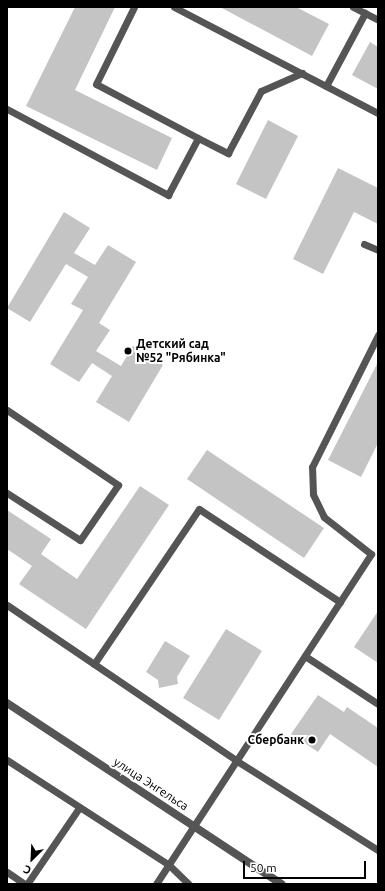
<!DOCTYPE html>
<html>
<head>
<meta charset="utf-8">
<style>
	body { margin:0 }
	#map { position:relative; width:385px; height:891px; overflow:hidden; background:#fff; font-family:Ubuntu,sans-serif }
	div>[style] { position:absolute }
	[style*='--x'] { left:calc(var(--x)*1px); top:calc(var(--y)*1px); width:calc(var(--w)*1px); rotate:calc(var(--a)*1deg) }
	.building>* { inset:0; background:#c4c4c4 }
	.service>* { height:7px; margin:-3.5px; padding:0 3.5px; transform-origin:3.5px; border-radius:3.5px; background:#555 }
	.tertiary>* { height:8px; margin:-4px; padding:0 4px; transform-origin:4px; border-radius:4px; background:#555 }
	.dots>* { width:11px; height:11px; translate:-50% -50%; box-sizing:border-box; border:2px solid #fff; border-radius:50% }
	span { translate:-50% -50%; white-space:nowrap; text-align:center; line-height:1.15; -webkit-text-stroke:4px #fff; paint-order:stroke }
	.poi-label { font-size:12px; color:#000; font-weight:700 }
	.left { translate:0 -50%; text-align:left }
	.right { translate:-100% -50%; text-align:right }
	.street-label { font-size:12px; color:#000 }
	.frame { position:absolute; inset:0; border:8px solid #000; pointer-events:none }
	.north { position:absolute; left:12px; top:839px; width:40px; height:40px; -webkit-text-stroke:3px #fff; paint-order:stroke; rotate:204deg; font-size:11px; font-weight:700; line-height:16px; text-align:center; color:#000 }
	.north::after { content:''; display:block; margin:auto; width:14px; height:18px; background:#000; clip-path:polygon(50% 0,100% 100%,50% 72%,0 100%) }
	.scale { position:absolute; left:243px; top:861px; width:123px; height:18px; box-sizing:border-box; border:2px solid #000; border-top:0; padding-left:5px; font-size:12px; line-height:14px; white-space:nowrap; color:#000; -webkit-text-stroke:3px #fff; paint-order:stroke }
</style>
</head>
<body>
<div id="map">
	<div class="building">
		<div style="clip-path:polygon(75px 7px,115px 7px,75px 90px,172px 138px,157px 170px,26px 106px)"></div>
		<div style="clip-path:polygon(220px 7px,296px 7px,329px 24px,312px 56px)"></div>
		<div style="clip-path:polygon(370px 42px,378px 47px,378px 89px,352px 75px)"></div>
		<div style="clip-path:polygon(268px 120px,298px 136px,266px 199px,236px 184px)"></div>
		<div style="clip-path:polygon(338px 168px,378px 188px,378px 224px,354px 212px,323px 274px,293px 259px)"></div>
		<div style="clip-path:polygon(64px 212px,90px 228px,74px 253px,95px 265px,108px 245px,136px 262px,99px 323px,110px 330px,96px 351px,121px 366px,133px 346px,163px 365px,129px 422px,96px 402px,112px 376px,92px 363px,79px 382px,50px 364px,83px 310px,71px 304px,88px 277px,66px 264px,30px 322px,7px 308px)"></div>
		<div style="clip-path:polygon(378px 362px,378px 443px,361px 477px,328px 460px)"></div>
		<div style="clip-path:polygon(207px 450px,324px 528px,304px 558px,187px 479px)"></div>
		<div style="clip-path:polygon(140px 486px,169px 505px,86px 629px,19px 584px,32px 566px,7px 549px,7px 510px,51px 539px,41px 554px,77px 579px)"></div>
		<div style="clip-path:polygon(378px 611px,378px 663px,354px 647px)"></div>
		<div style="clip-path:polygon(226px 629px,262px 651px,219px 720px,183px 698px)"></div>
		<div style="clip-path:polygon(165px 641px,190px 656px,177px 677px,178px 684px,159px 688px,158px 680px,146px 672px)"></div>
		<div style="clip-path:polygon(318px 695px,344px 712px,347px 707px,378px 728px,378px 767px,330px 734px,318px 752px,291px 734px)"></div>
	</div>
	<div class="service">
		<div style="--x:174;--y:7;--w:230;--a:27.5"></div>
		<div style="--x:353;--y:7;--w:28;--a:27"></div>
		<div style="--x:326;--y:86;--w:83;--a:-61.9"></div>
		<div style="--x:7;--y:109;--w:183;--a:28.1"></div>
		<div style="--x:168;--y:195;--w:64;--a:-62.2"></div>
		<div style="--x:198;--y:138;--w:115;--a:-152.1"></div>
		<div style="--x:96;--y:84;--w:86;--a:-63.7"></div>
		<div style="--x:198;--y:138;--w:34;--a:27"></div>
		<div style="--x:228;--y:153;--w:70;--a:-62"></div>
		<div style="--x:261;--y:91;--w:45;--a:-23.7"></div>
		<div style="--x:364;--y:244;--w:15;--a:23"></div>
		<div style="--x:7;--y:410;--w:134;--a:34"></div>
		<div style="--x:118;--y:485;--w:67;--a:124.6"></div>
		<div style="--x:80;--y:540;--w:87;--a:-147.2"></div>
		<div style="--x:7;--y:605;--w:278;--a:34.1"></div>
		<div style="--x:237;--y:761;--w:167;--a:32.3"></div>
		<div style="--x:305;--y:656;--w:87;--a:33.3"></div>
		<div style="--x:94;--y:664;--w:187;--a:-55.9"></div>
		<div style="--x:199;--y:509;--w:169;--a:33.4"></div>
		<div style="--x:7;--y:760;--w:193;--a:32.9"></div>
		<div style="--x:169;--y:865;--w:28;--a:44"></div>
		<div style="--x:7;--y:872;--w:22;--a:34"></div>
		<div style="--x:27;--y:884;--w:92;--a:-55.6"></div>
		<div style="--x:156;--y:884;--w:394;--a:-56.9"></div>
		<div style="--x:371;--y:554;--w:60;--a:-141.8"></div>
		<div style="--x:324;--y:517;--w:25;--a:-116"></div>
		<div style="--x:313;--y:494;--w:27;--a:-92"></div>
		<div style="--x:312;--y:467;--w:148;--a:-63.4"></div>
	</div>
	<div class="tertiary">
		<div style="--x:7;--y:703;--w:329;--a:33.4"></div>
	</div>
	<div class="dots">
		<div style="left:128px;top:351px;background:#000"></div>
		<div style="left:312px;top:740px;background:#000"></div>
	</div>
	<div class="poi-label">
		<span class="left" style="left:136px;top:351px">Детский сад<br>№52 "Рябинка"</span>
		<span class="right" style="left:304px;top:740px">Сбербанк</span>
	</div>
	<div class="street-label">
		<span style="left:151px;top:784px;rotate:33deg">улица Энгельса</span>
	</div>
	<div class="frame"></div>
	<div class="north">С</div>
	<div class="scale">50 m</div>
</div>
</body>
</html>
